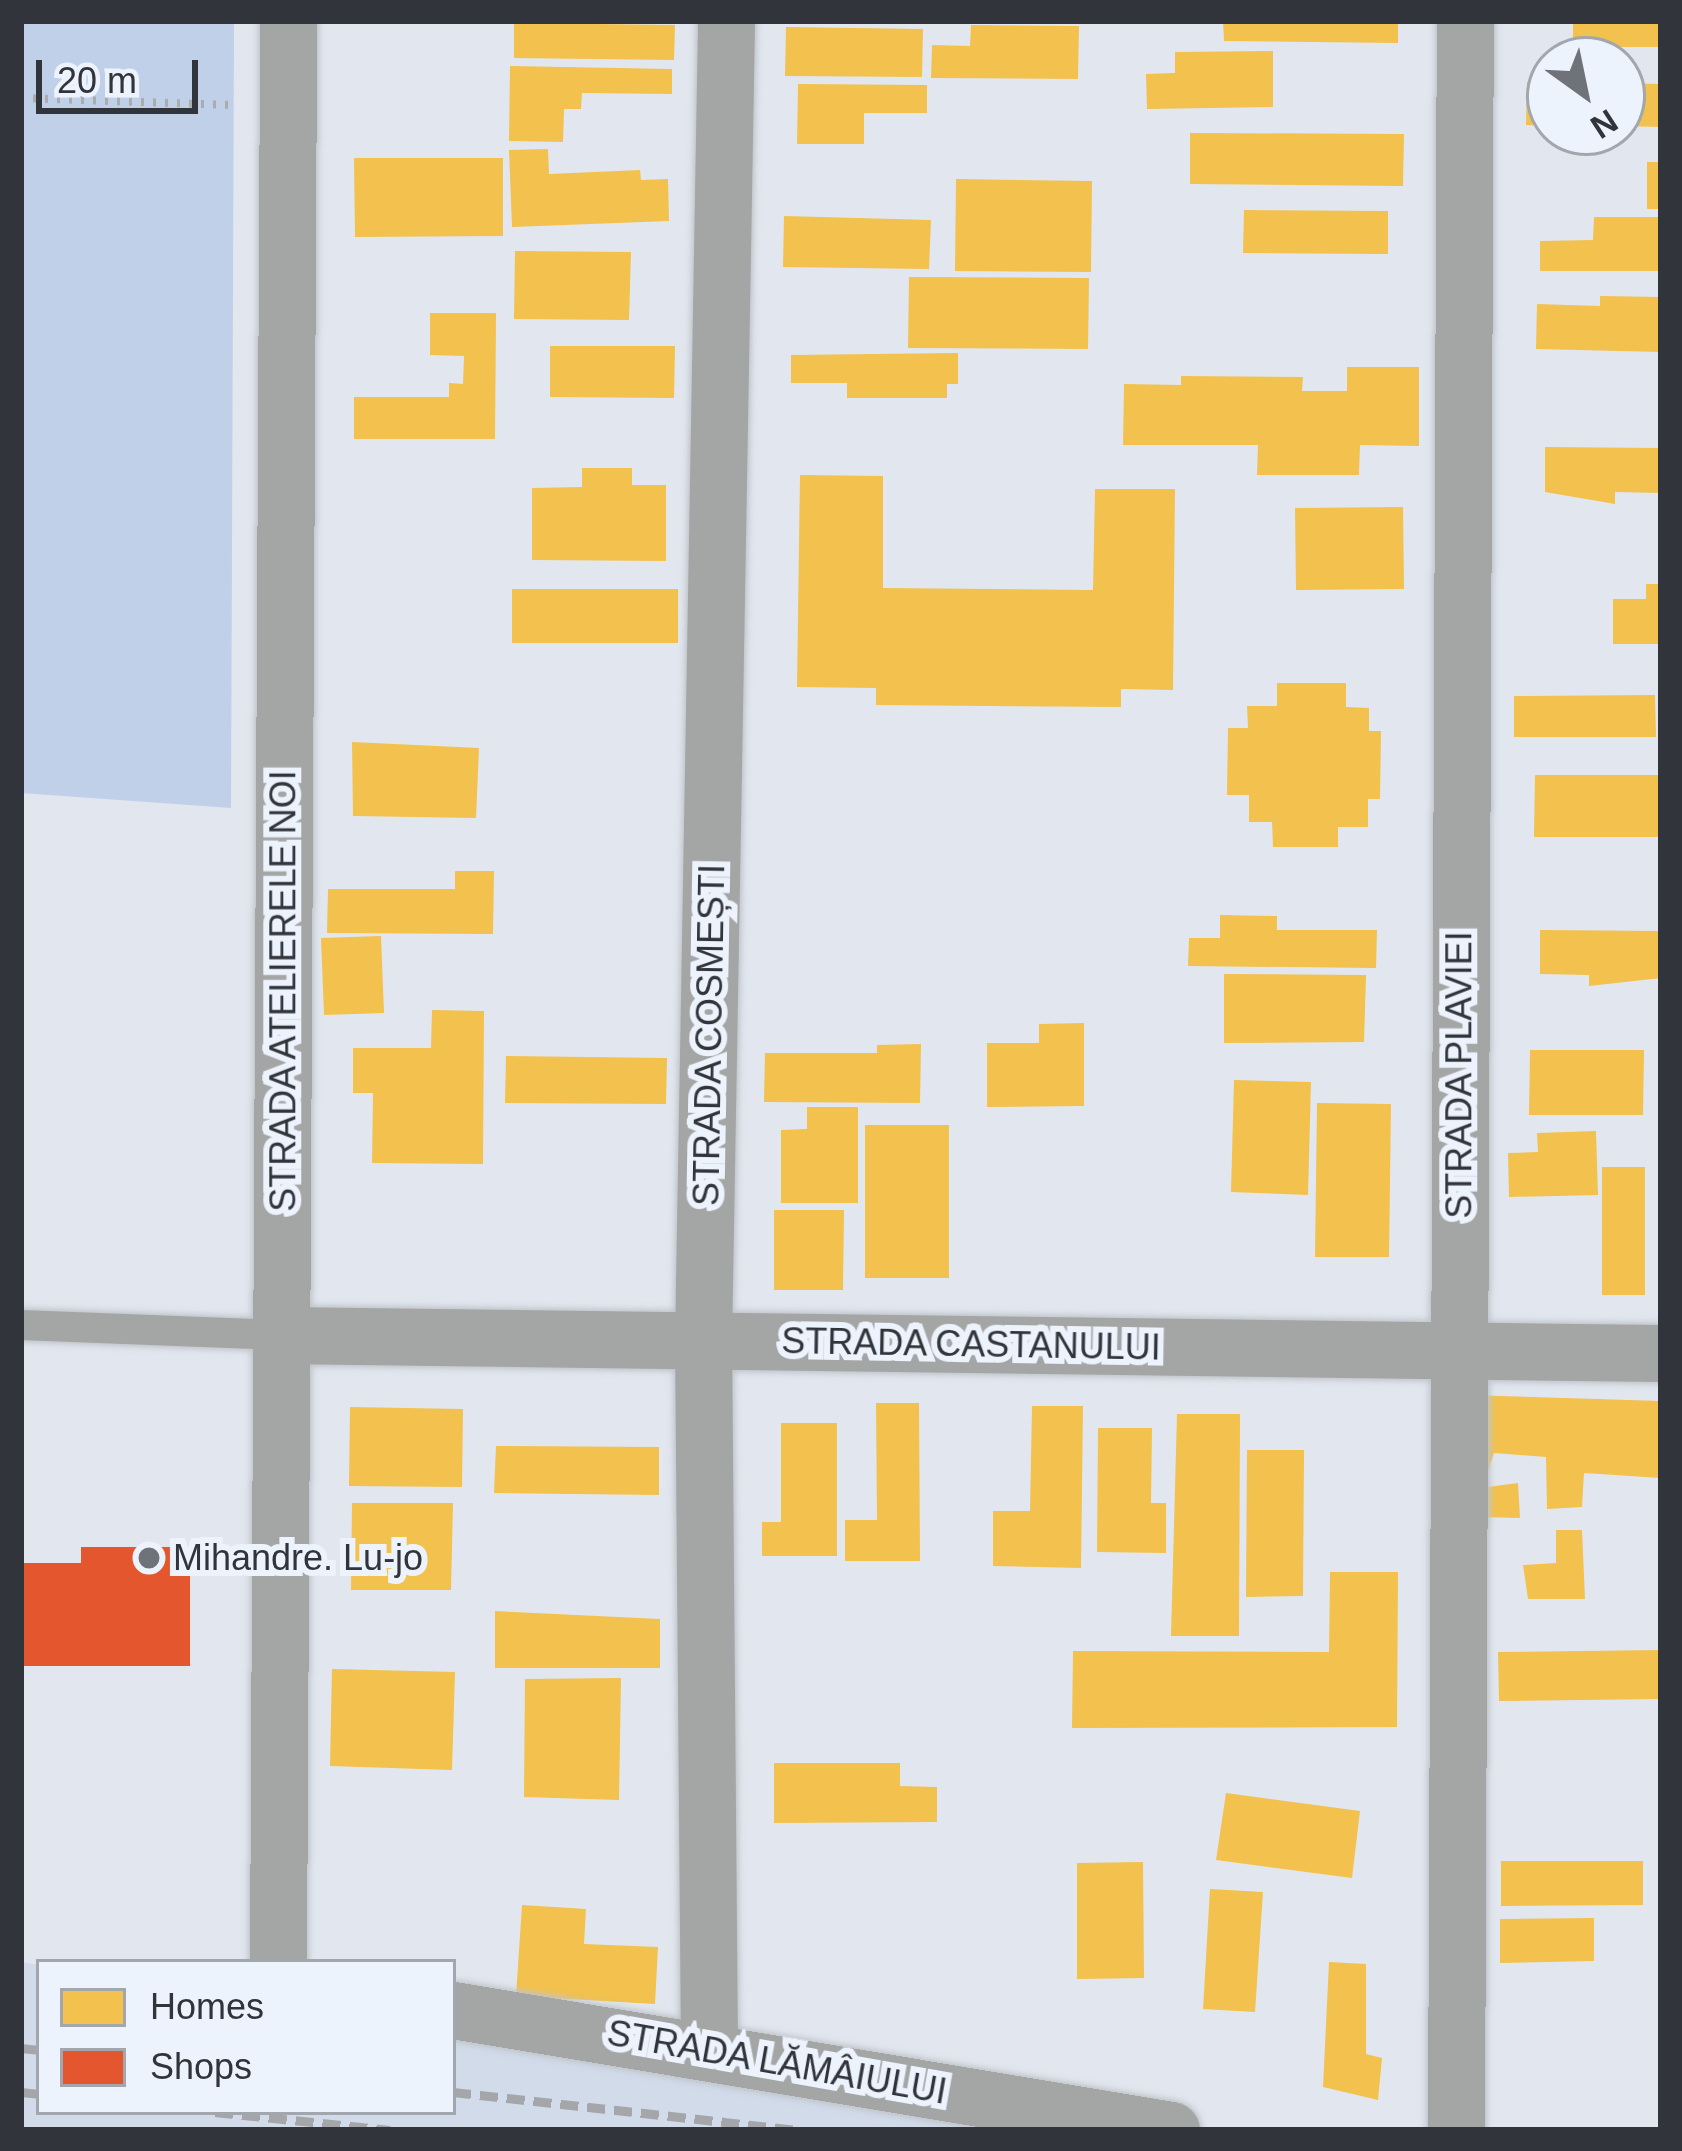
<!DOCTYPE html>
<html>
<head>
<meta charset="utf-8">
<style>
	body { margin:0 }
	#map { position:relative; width:1682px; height:2151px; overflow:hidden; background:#e2e7ef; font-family:Arial,sans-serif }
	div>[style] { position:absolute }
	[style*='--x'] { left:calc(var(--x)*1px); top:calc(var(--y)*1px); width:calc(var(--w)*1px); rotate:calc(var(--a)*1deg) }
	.built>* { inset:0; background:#d1dbea }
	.green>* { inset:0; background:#c0d0e9 }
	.homes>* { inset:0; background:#f2c14e }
	.shops>* { inset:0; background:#e4572e }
	.path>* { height:8px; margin-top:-4px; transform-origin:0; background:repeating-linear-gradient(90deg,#abacae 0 3px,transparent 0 12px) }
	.roads { filter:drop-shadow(0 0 3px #bfc4ca) drop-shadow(0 0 3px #bfc4ca) }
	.service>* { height:30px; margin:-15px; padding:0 15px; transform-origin:15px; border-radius:15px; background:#a4a5a5 }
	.minor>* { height:57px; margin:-28.5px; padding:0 28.5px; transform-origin:28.5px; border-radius:28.5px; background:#a4a5a5 }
	.rail>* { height:9px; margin-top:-4.5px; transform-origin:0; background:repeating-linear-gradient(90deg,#a4a6a9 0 18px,transparent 0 27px) }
	.dots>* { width:33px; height:33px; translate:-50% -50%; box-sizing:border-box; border:6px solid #edf3fc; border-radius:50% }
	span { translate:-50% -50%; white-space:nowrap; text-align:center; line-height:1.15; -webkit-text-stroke:12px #edf3fc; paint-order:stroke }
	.street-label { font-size:36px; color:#31343a }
	.poi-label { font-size:36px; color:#31343a }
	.left { translate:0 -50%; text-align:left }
	.frame { position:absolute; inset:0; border:24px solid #31343a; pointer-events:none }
	.legend { position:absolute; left:36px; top:1959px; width:420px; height:156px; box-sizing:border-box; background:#edf3fc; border:3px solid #a2a7ae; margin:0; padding:15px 21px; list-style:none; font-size:36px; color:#31343a }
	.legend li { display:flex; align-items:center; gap:24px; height:60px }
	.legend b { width:60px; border:3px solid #a2a7ae }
	.north { position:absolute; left:1526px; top:36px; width:120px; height:120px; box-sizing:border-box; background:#edf3fc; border:3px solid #a2a7ae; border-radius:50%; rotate:147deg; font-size:33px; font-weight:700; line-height:48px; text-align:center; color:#31343a }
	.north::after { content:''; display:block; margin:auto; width:42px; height:54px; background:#6f7379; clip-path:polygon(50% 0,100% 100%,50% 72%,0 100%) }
	.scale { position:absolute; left:36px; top:60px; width:162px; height:54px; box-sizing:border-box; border:6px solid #31343a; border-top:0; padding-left:15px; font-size:36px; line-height:42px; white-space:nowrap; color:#31343a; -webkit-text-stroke:9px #edf3fc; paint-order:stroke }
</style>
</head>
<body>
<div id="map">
	<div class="built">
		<div style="clip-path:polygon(21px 1962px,39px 1965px,39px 2112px,453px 2112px,453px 2030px,1100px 2130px,21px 2130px)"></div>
	</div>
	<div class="green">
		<div style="clip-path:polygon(21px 21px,234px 21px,231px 808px,21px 793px)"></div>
	</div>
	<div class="homes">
		<div style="clip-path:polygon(1223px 21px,1398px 21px,1398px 43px,1224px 41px)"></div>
		<div style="clip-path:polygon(1573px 21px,1661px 21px,1661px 47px,1573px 47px)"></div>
		<div style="clip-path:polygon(514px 23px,675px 25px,674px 60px,514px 58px)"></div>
		<div style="clip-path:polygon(971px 25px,1079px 26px,1078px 79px,931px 78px,932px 45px,970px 46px)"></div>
		<div style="clip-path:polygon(786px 27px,923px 29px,922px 77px,785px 76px)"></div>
		<div style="clip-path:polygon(1273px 51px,1273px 107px,1147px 109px,1146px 74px,1175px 73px,1175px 52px)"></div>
		<div style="clip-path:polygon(510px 66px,672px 69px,672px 94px,582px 93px,581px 109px,564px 109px,563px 142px,509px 141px)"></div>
		<div style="clip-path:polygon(1527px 82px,1550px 82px,1550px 126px,1526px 125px)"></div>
		<div style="clip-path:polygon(1622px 83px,1661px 84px,1661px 127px,1622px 126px)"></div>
		<div style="clip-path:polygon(798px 84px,927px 85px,927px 113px,864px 113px,864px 144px,797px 144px)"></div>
		<div style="clip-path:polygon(1190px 133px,1404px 134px,1403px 186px,1190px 184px)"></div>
		<div style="clip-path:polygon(548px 149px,549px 174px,640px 170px,641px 180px,668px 179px,669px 221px,512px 227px,509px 150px)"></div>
		<div style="clip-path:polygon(354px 158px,503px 158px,503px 236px,355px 237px)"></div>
		<div style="clip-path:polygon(1647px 162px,1661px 162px,1661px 209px,1647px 209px)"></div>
		<div style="clip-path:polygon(956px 179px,1092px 181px,1091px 272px,955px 271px)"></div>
		<div style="clip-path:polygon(1244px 210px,1388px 211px,1388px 254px,1243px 253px)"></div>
		<div style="clip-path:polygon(784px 216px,931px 220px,929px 269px,783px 267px)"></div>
		<div style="clip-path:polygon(1594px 217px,1661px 217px,1661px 271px,1540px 271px,1540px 241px,1593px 240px)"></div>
		<div style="clip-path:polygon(515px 251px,631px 252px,629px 320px,514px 319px)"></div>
		<div style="clip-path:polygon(909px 277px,1089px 278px,1088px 349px,908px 348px)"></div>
		<div style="clip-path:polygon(1600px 296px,1661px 297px,1661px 352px,1536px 349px,1537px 304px,1600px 306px)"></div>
		<div style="clip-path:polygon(430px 313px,496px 313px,495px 439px,354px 439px,354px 397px,449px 397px,449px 383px,463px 384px,464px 356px,430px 355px)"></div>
		<div style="clip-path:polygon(550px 346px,675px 346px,674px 398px,550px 397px)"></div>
		<div style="clip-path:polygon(958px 353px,958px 384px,947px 384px,947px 398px,847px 398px,847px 383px,791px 383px,791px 355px)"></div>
		<div style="clip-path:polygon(1347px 367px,1419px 367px,1419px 446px,1360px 445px,1359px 475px,1257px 475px,1258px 445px,1123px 445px,1124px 384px,1181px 385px,1181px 376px,1303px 377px,1302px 391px,1347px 391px)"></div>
		<div style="clip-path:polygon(1545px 447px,1661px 448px,1661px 493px,1615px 492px,1615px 504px,1545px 492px)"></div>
		<div style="clip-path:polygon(582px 468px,632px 468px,632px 485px,666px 485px,666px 561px,532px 560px,532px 488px,582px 487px)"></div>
		<div style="clip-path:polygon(800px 475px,883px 476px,883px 588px,1093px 590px,1095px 489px,1175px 489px,1173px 690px,1121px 689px,1121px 707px,876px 705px,876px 688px,797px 687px)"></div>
		<div style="clip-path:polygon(1403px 507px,1404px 589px,1296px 590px,1295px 508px)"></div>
		<div style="clip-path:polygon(1646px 584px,1661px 584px,1661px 644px,1613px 644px,1613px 599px,1646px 599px)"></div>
		<div style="clip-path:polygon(512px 589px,678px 589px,678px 643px,512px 643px)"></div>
		<div style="clip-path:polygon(1277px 683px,1346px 683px,1346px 707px,1369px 708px,1369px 731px,1381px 731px,1380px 799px,1368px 799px,1368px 827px,1338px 827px,1338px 847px,1273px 847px,1272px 822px,1249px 822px,1249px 795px,1227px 795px,1228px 728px,1248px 728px,1247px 706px,1277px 706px)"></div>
		<div style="clip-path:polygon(1655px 695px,1656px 737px,1514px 737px,1514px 696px)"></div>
		<div style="clip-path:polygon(352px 742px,479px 748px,476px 818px,353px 816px)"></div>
		<div style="clip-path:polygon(1535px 775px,1661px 775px,1661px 837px,1534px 837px)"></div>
		<div style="clip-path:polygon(455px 871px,494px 871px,493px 934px,327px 933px,328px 889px,455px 889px)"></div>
		<div style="clip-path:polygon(1220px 915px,1277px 916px,1277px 930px,1377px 930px,1376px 968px,1188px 966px,1189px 938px,1220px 938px)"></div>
		<div style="clip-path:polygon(1540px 930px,1661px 931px,1661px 978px,1589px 986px,1589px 975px,1540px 974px)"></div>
		<div style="clip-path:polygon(381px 936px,384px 1013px,324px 1015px,321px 938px)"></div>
		<div style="clip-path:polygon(1224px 974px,1366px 975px,1364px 1042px,1224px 1043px)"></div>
		<div style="clip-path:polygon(432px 1010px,484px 1011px,483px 1164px,372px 1163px,373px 1093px,353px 1093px,353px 1048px,431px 1048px)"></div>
		<div style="clip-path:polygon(1084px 1023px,1084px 1106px,987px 1107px,987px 1043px,1039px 1043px,1039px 1024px)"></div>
		<div style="clip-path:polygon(921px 1044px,920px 1103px,764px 1102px,765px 1053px,877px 1053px,877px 1045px)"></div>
		<div style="clip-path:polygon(1530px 1050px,1644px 1050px,1643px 1115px,1529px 1115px)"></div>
		<div style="clip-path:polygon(506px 1056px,667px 1058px,666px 1104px,505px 1103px)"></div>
		<div style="clip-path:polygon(1234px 1080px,1311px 1082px,1308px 1195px,1231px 1192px)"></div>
		<div style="clip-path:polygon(1317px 1103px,1391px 1104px,1389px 1257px,1315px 1257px)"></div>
		<div style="clip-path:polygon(807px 1107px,858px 1107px,858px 1203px,781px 1203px,781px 1130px,807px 1129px)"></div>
		<div style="clip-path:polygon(865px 1125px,949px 1125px,949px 1278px,865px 1278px)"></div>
		<div style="clip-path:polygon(1596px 1131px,1598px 1195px,1509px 1197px,1508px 1153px,1538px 1152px,1537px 1133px)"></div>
		<div style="clip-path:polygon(1602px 1167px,1645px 1167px,1645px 1295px,1602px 1295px)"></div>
		<div style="clip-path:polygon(774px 1210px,844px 1210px,843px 1290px,774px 1290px)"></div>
		<div style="clip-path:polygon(1466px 1395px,1661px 1401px,1661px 1478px,1584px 1473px,1582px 1507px,1547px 1509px,1546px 1457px,1494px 1453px,1488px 1471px,1464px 1469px)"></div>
		<div style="clip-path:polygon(876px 1403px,919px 1403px,920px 1561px,845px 1561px,845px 1520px,877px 1520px)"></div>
		<div style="clip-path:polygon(1032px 1406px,1083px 1406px,1081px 1568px,993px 1566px,993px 1511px,1030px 1511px)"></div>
		<div style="clip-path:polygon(350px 1407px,463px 1409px,462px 1487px,349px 1486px)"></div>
		<div style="clip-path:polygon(1177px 1414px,1240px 1414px,1239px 1636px,1171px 1636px)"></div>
		<div style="clip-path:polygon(781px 1423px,837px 1423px,837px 1556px,762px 1556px,762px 1522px,781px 1522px)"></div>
		<div style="clip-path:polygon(1098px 1428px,1152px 1428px,1151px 1503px,1166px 1503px,1166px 1553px,1097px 1552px)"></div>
		<div style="clip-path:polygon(496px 1446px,659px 1447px,659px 1495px,494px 1493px)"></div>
		<div style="clip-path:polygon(1247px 1450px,1304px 1450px,1303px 1596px,1246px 1597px)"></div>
		<div style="clip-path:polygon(1518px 1483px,1520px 1518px,1481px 1517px,1480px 1488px)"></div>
		<div style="clip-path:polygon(352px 1503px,453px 1503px,451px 1590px,351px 1590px)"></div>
		<div style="clip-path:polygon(1556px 1530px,1582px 1530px,1585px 1599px,1528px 1599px,1523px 1565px,1556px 1563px)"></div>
		<div style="clip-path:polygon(1330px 1572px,1398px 1572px,1397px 1727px,1072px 1728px,1073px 1651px,1329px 1652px)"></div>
		<div style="clip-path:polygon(495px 1611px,660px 1619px,660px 1668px,495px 1668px)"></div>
		<div style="clip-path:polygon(1661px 1650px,1661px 1699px,1499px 1701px,1498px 1652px)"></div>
		<div style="clip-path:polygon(332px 1669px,455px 1672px,452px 1770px,330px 1766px)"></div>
		<div style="clip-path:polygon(621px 1678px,619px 1800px,524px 1797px,525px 1679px)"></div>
		<div style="clip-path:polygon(774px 1763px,900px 1763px,900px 1786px,937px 1787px,937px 1822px,774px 1823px)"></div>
		<div style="clip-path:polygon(1226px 1793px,1360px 1811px,1352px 1878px,1216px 1860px)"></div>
		<div style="clip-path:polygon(1501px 1861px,1643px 1861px,1643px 1905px,1501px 1906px)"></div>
		<div style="clip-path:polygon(1143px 1862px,1144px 1978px,1077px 1979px,1077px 1863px)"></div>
		<div style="clip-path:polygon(1210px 1889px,1263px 1892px,1255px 2012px,1203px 2009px)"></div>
		<div style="clip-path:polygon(522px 1905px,586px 1909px,584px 1944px,658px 1947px,655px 2004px,516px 1996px)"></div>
		<div style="clip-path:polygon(1594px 1918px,1594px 1961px,1500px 1963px,1500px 1919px)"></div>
		<div style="clip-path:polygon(1329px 1962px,1366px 1964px,1366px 2054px,1382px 2058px,1378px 2100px,1323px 2087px)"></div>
	</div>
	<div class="shops">
		<div style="clip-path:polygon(81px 1547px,190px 1547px,190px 1666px,21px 1666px,21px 1563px,81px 1563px)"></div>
	</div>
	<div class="path">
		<div style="--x:21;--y:98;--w:211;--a:1.9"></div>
	</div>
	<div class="roads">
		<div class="service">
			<div style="--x:21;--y:1325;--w:260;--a:2.2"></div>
		</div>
		<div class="minor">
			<div style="--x:281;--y:1335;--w:1380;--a:0.75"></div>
			<div style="--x:278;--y:1962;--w:1941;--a:-89.7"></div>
			<div style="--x:453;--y:2010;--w:728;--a:9.49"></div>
			<div style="--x:709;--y:2050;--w:709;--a:-90.48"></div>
			<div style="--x:703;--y:1341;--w:1320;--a:-89"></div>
			<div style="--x:1456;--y:2130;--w:2109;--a:-89.76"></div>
		</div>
	</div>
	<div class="rail">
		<div style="--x:21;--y:2048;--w:18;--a:6"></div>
		<div style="--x:21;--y:2092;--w:18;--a:6"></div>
		<div style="--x:453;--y:2092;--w:344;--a:6.3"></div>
		<div style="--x:215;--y:2112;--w:176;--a:5.9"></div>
	</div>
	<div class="dots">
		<div style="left:149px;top:1558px;background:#6f7379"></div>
	</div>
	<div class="street-label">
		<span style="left:283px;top:991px;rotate:-90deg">STRADA ATELIERELE NOI</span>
		<span style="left:709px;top:1035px;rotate:-89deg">STRADA COSMEȘTI</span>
		<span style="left:1459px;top:1075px;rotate:-90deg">STRADA PLAVIEI</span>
		<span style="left:971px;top:1344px;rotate:1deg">STRADA CASTANULUI</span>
		<span style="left:777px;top:2062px;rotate:10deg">STRADA LĂMÂIULUI</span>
	</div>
	<div class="poi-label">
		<span class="left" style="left:173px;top:1558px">Mihandre. Lu-jo</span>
	</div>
	<div class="frame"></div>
	<ul class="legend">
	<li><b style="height:33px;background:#f2c14e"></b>Homes</li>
	<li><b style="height:33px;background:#e4572e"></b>Shops</li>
	</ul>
	<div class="north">N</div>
	<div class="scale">20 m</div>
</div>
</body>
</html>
